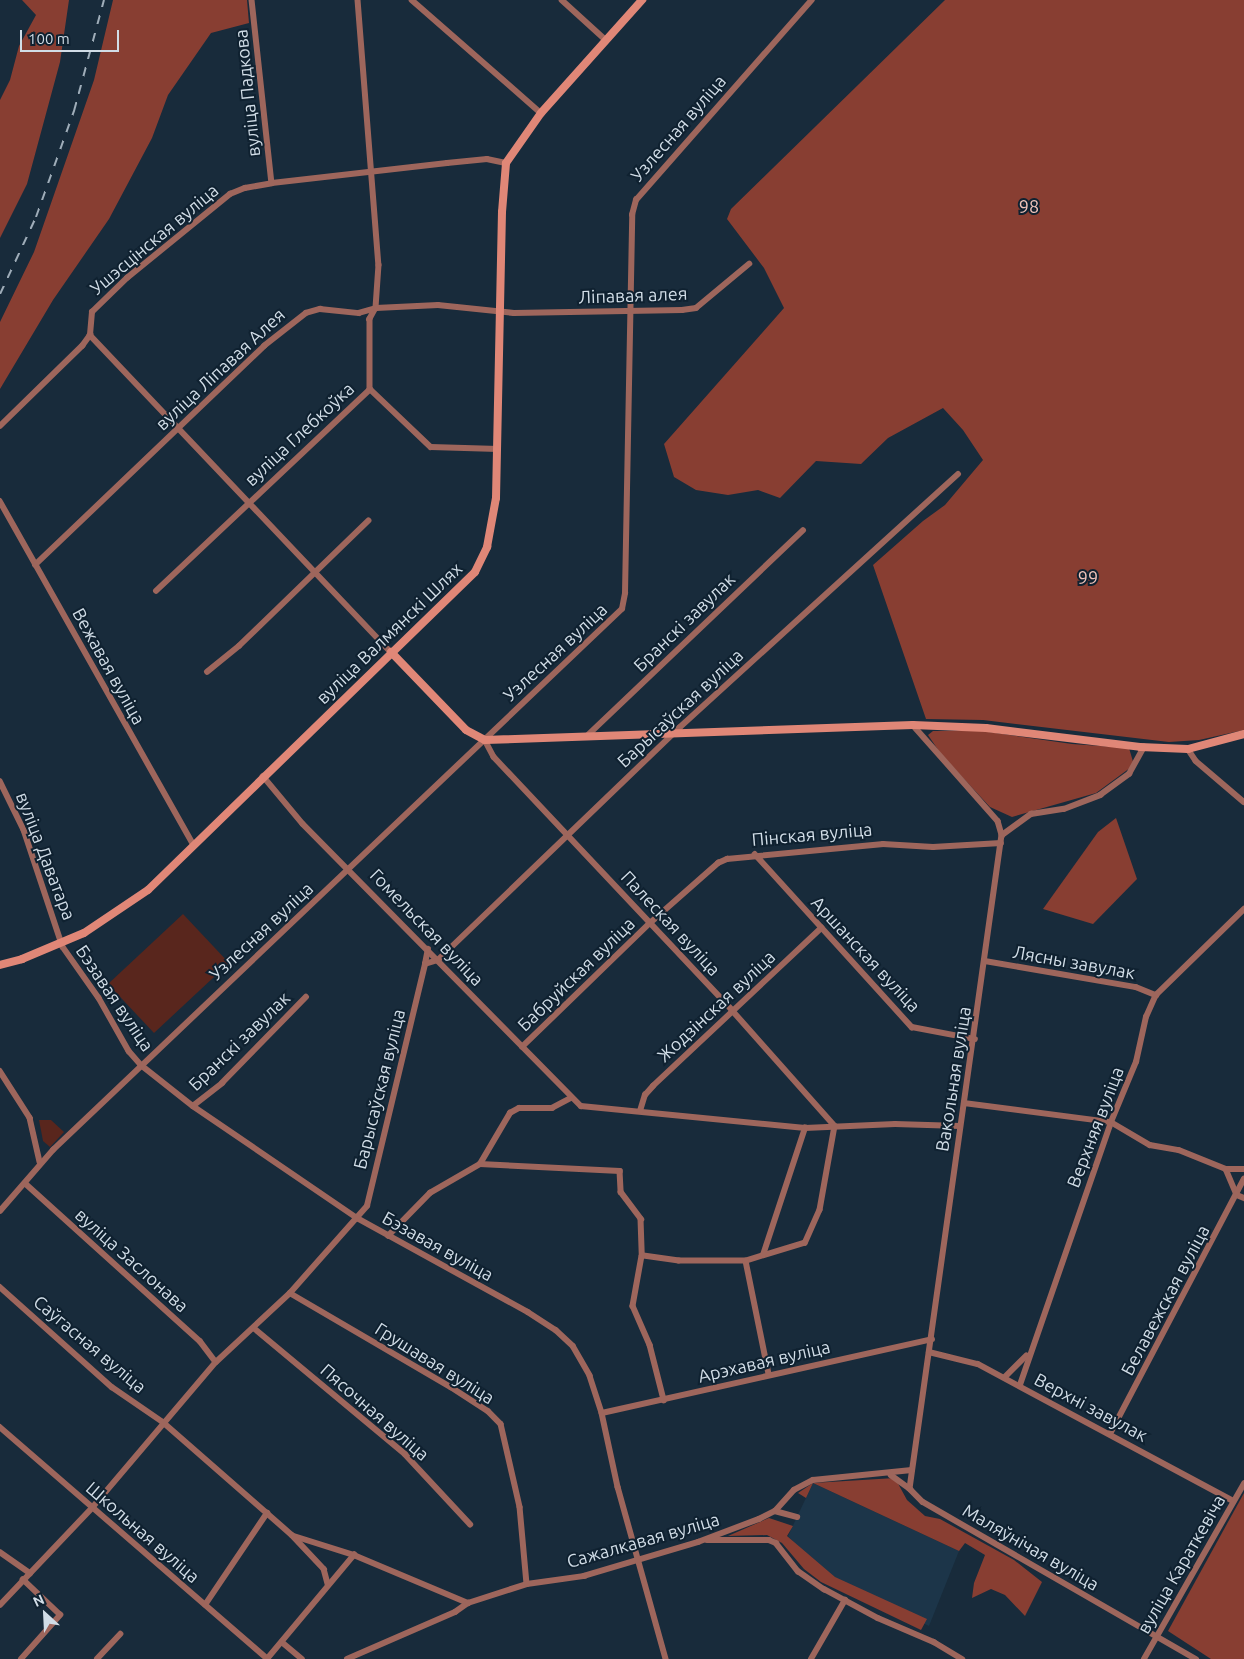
<!DOCTYPE html>
<html>
<head>
<meta charset="utf-8">
<style>
	body { margin:0 }
	#map { position:relative; width:1244px; height:1659px; overflow:hidden; background:#182b3b; font-family:Ubuntu,sans-serif }
	div>[style] { position:absolute }
	[style*='--x'] { left:calc(var(--x)*1px); top:calc(var(--y)*1px); width:calc(var(--w)*1px); rotate:calc(var(--a)*1deg) }
	.built>* { inset:0; background:#1c3549 }
	.green>* { inset:0; background:#59261d }
	.forest>* { inset:0; background:#883e32 }
	.street>* { height:5.5px; margin:-2.75px; padding:0 2.75px; transform-origin:2.75px; border-radius:2.75px; background:#9e665c }
	.secondary>* { height:8px; margin:-4px; padding:0 4px; transform-origin:4px; border-radius:4px; background:#e08777 }
	.rail>* { height:2px; margin-top:-1px; transform-origin:0; background:repeating-linear-gradient(90deg,#9fadb9 0 9px,transparent 0 18px) }
	span { translate:-50% -50%; white-space:nowrap; text-align:center; line-height:1.15; -webkit-text-stroke:4px #0f2130; paint-order:stroke }
	.street-label { font-size:18px; color:#d1dde7 }
	.park-label { font-size:18px; color:#f1c4bb }
	.north { position:absolute; left:20px; top:1589px; width:50px; height:50px; -webkit-text-stroke:4px #0f2130; paint-order:stroke; rotate:335deg; font-size:14px; font-weight:700; line-height:20px; text-align:center; color:#d1dde7 }
	.north::after { content:''; display:block; margin:auto; width:18px; height:22px; background:#d1dde7; clip-path:polygon(50% 0,100% 100%,50% 72%,0 100%) }
	.scale { position:absolute; left:20px; top:30px; width:99px; height:22px; box-sizing:border-box; border:2px solid #d1dde7; border-top:0; padding-left:6px; font-size:15px; line-height:18px; white-space:nowrap; color:#d1dde7; -webkit-text-stroke:4px #0f2130; paint-order:stroke }
</style>
</head>
<body>
<div id="map">
	<div class="built">
		<div style="clip-path:polygon(813px 1483px,959px 1551px,929px 1626px,823px 1576px,788px 1536px)"></div>
	</div>
	<div class="green">
		<div style="clip-path:polygon(183px 914px,229px 963px,154px 1033px,108px 984px)"></div>
		<div style="clip-path:polygon(39px 1120px,51px 1120px,64px 1132px,50px 1147px,43px 1141px)"></div>
	</div>
	<div class="forest">
		<div style="clip-path:polygon(22px 0,69px 0,60px 62px,27px 184px,0 238px,0 100px,10px 80px,19px 46px,36px 15px)"></div>
		<div style="clip-path:polygon(113px 0,247px 0,249px 23px,211px 33px,168px 95px,152px 138px,109px 219px,53px 300px,0 389px,0 322px,34px 252px,94px 80px)"></div>
		<div style="clip-path:polygon(945px 0,1244px 0,1244px 730px,1199px 740px,1169px 742px,983px 720px,926px 719px,873px 565px,923px 521px,945px 505px,983px 460px,963px 430px,943px 408px,888px 438px,861px 464px,816px 461px,780px 498px,758px 490px,728px 495px,696px 490px,674px 477px,664px 444px,784px 308px,764px 268px,727px 219px,731px 209px)"></div>
		<div style="clip-path:polygon(933px 731px,982px 731px,1072px 744px,1129px 748px,1134px 765px,1096px 793px,1012px 817px,990px 807px,941px 754px,928px 735px)"></div>
		<div style="clip-path:polygon(1116px 818px,1137px 879px,1093px 924px,1043px 909px,1098px 832px)"></div>
		<div style="clip-path:polygon(895px 1478px,907px 1500px,925px 1516px,940px 1519px,1014px 1560px,1042px 1582px,1025px 1616px,1005px 1595px,991px 1589px,972px 1598px,974px 1583px,985px 1555px,965px 1543px,959px 1551px,813px 1483px,806px 1498px,798px 1493px,813px 1483px)"></div>
		<div style="clip-path:polygon(1244px 1493px,1244px 1659px,1211px 1659px,1168px 1631px)"></div>
		<div style="clip-path:polygon(769px 1518px,793px 1526px,787px 1536px,835px 1577px,927px 1619px,921px 1630px,821px 1582px,804px 1569px,782px 1543px,767px 1535px,728px 1536px)"></div>
	</div>
	<div class="street">
		<div style="--x:252;--y:0;--w:184;--a:83.8"></div>
		<div style="--x:358;--y:0;--w:266;--a:85.5"></div>
		<div style="--x:379;--y:265;--w:43;--a:94"></div>
		<div style="--x:376;--y:308;--w:13;--a:119"></div>
		<div style="--x:370;--y:319;--w:70;--a:90"></div>
		<div style="--x:370;--y:389;--w:84;--a:43.6"></div>
		<div style="--x:431;--y:447;--w:67;--a:1.7"></div>
		<div style="--x:412;--y:0;--w:171;--a:41.2"></div>
		<div style="--x:562;--y:0;--w:59;--a:42.3"></div>
		<div style="--x:90;--y:335;--w:437;--a:46.5"></div>
		<div style="--x:0;--y:426;--w:115;--a:-44.3"></div>
		<div style="--x:82;--y:346;--w:14;--a:-54"></div>
		<div style="--x:90;--y:335;--w:23;--a:-85"></div>
		<div style="--x:92;--y:312;--w:49;--a:-44.2"></div>
		<div style="--x:127;--y:278;--w:133;--a:-39.2"></div>
		<div style="--x:230;--y:194;--w:16;--a:-22"></div>
		<div style="--x:245;--y:188;--w:27;--a:-10"></div>
		<div style="--x:272;--y:183;--w:176;--a:-6.5"></div>
		<div style="--x:447;--y:163;--w:40;--a:-5.7"></div>
		<div style="--x:487;--y:159;--w:19;--a:12"></div>
		<div style="--x:0;--y:501;--w:395;--a:60.6"></div>
		<div style="--x:35;--y:565;--w:317;--a:-43.7"></div>
		<div style="--x:264;--y:346;--w:53;--a:-38.2"></div>
		<div style="--x:306;--y:313;--w:15;--a:-16"></div>
		<div style="--x:320;--y:309;--w:39;--a:6"></div>
		<div style="--x:359;--y:313;--w:18;--a:-16"></div>
		<div style="--x:376;--y:308;--w:62;--a:-2.8"></div>
		<div style="--x:438;--y:305;--w:76;--a:6"></div>
		<div style="--x:514;--y:313;--w:168;--a:-1"></div>
		<div style="--x:682;--y:310;--w:14;--a:-8"></div>
		<div style="--x:696;--y:308;--w:69;--a:-39.7"></div>
		<div style="--x:156;--y:591;--w:294;--a:-43.3"></div>
		<div style="--x:207;--y:672;--w:41;--a:-39.1"></div>
		<div style="--x:239;--y:646;--w:180;--a:-44.1"></div>
		<div style="--x:913;--y:725;--w:128;--a:48.5"></div>
		<div style="--x:998;--y:821;--w:15;--a:74"></div>
		<div style="--x:1002;--y:835;--w:660;--a:98.01"></div>
		<div style="--x:910;--y:1489;--w:18;--a:45"></div>
		<div style="--x:923;--y:1502;--w:315;--a:29.9"></div>
		<div style="--x:587;--y:736;--w:298;--a:-43.6"></div>
		<div style="--x:485;--y:740;--w:19;--a:62"></div>
		<div style="--x:494;--y:757;--w:347;--a:46.7"></div>
		<div style="--x:732;--y:1010;--w:155;--a:48.4"></div>
		<div style="--x:835;--y:1126;--w:85;--a:100.1"></div>
		<div style="--x:820;--y:1210;--w:36;--a:114"></div>
		<div style="--x:805;--y:1243;--w:62;--a:163"></div>
		<div style="--x:746;--y:1261;--w:67;--a:180"></div>
		<div style="--x:679;--y:1261;--w:37;--a:-172"></div>
		<div style="--x:1188;--y:749;--w:14;--a:56"></div>
		<div style="--x:1196;--y:761;--w:63;--a:40.5"></div>
		<div style="--x:263;--y:776;--w:62;--a:50.2"></div>
		<div style="--x:303;--y:824;--w:396;--a:45.4"></div>
		<div style="--x:581;--y:1106;--w:225;--a:5.6"></div>
		<div style="--x:805;--y:1128;--w:90;--a:-2.5"></div>
		<div style="--x:895;--y:1124;--w:65;--a:1.8"></div>
		<div style="--x:0;--y:781;--w:55;--a:63.9"></div>
		<div style="--x:24;--y:830;--w:123;--a:71.6"></div>
		<div style="--x:63;--y:947;--w:62;--a:54.8"></div>
		<div style="--x:99;--y:998;--w:61;--a:60.5"></div>
		<div style="--x:129;--y:1051;--w:18;--a:49"></div>
		<div style="--x:141;--y:1065;--w:66;--a:38.3"></div>
		<div style="--x:193;--y:1106;--w:199;--a:34.3"></div>
		<div style="--x:357;--y:1218;--w:195;--a:28.8"></div>
		<div style="--x:528;--y:1312;--w:33;--a:33"></div>
		<div style="--x:556;--y:1330;--w:23;--a:43"></div>
		<div style="--x:573;--y:1346;--w:34;--a:60"></div>
		<div style="--x:590;--y:1376;--w:39;--a:72"></div>
		<div style="--x:602;--y:1413;--w:76;--a:77.8"></div>
		<div style="--x:618;--y:1487;--w:179;--a:74.4"></div>
		<div style="--x:1002;--y:835;--w:36;--a:-36"></div>
		<div style="--x:1031;--y:814;--w:33;--a:-9"></div>
		<div style="--x:1064;--y:809;--w:39;--a:-21"></div>
		<div style="--x:1100;--y:795;--w:36;--a:-36"></div>
		<div style="--x:1129;--y:774;--w:31;--a:-61"></div>
		<div style="--x:755;--y:854;--w:234;--a:47.8"></div>
		<div style="--x:912;--y:1027;--w:64;--a:10.8"></div>
		<div style="--x:985;--y:961;--w:153;--a:9.8"></div>
		<div style="--x:1136;--y:987;--w:22;--a:22"></div>
		<div style="--x:425;--y:964;--w:15;--a:-79"></div>
		<div style="--x:522;--y:1047;--w:178;--a:-44.1"></div>
		<div style="--x:650;--y:923;--w:91;--a:-41.4"></div>
		<div style="--x:718;--y:863;--w:10;--a:-24"></div>
		<div style="--x:727;--y:859;--w:157;--a:-5.5"></div>
		<div style="--x:883;--y:844;--w:50;--a:3.4"></div>
		<div style="--x:933;--y:847;--w:68;--a:-3.4"></div>
		<div style="--x:0;--y:1071;--w:56;--a:57.4"></div>
		<div style="--x:30;--y:1118;--w:45;--a:77.2"></div>
		<div style="--x:964;--y:1103;--w:148;--a:7.4"></div>
		<div style="--x:1111;--y:1122;--w:45;--a:30.5"></div>
		<div style="--x:1150;--y:1145;--w:29;--a:10"></div>
		<div style="--x:1179;--y:1150;--w:51;--a:22"></div>
		<div style="--x:1226;--y:1169;--w:18;--a:0"></div>
		<div style="--x:193;--y:1106;--w:37;--a:-38"></div>
		<div style="--x:222;--y:1083;--w:120;--a:-45.7"></div>
		<div style="--x:640;--y:1111;--w:17;--a:-73"></div>
		<div style="--x:645;--y:1095;--w:12;--a:-48"></div>
		<div style="--x:653;--y:1086;--w:231;--a:-43.2"></div>
		<div style="--x:480;--y:1164;--w:59;--a:-59.5"></div>
		<div style="--x:510;--y:1113;--w:10;--a:-29"></div>
		<div style="--x:519;--y:1108;--w:33;--a:0"></div>
		<div style="--x:552;--y:1108;--w:21;--a:-28"></div>
		<div style="--x:1226;--y:1169;--w:28;--a:67"></div>
		<div style="--x:1237;--y:1195;--w:8;--a:23"></div>
		<div style="--x:25;--y:1183;--w:236;--a:42.1"></div>
		<div style="--x:200;--y:1341;--w:26;--a:53"></div>
		<div style="--x:0;--y:1211;--w:81;--a:-49"></div>
		<div style="--x:53;--y:1150;--w:785;--a:-43.56"></div>
		<div style="--x:622;--y:609;--w:16;--a:-79"></div>
		<div style="--x:625;--y:593;--w:378;--a:-88.9"></div>
		<div style="--x:632;--y:215;--w:16;--a:-75"></div>
		<div style="--x:636;--y:200;--w:266;--a:-48.7"></div>
		<div style="--x:388;--y:1236;--w:60;--a:-45.7"></div>
		<div style="--x:430;--y:1193;--w:58;--a:-30.1"></div>
		<div style="--x:480;--y:1164;--w:140;--a:2.9"></div>
		<div style="--x:620;--y:1171;--w:21;--a:87"></div>
		<div style="--x:621;--y:1192;--w:34;--a:53"></div>
		<div style="--x:641;--y:1219;--w:37;--a:88"></div>
		<div style="--x:642;--y:1256;--w:51;--a:100.2"></div>
		<div style="--x:633;--y:1306;--w:43;--a:66.4"></div>
		<div style="--x:650;--y:1345;--w:57;--a:75.7"></div>
		<div style="--x:763;--y:1255;--w:134;--a:-71.7"></div>
		<div style="--x:746;--y:1261;--w:115;--a:78.5"></div>
		<div style="--x:0;--y:1287;--w:150;--a:41.8"></div>
		<div style="--x:112;--y:1387;--w:62;--a:34.5"></div>
		<div style="--x:163;--y:1422;--w:171;--a:41.2"></div>
		<div style="--x:292;--y:1535;--w:47;--a:46.7"></div>
		<div style="--x:324;--y:1569;--w:16;--a:75"></div>
		<div style="--x:290;--y:1293;--w:186;--a:30.3"></div>
		<div style="--x:451;--y:1387;--w:44;--a:33"></div>
		<div style="--x:488;--y:1411;--w:18;--a:45"></div>
		<div style="--x:501;--y:1424;--w:85;--a:77.1"></div>
		<div style="--x:520;--y:1507;--w:77;--a:84.8"></div>
		<div style="--x:254;--y:1328;--w:197;--a:39.8"></div>
		<div style="--x:405;--y:1454;--w:96;--a:47.1"></div>
		<div style="--x:929;--y:1352;--w:50;--a:13.8"></div>
		<div style="--x:978;--y:1364;--w:290;--a:28.2"></div>
		<div style="--x:1005;--y:1377;--w:30;--a:-45"></div>
		<div style="--x:1020;--y:1385;--w:278;--a:-70.9"></div>
		<div style="--x:1111;--y:1122;--w:65;--a:-67.4"></div>
		<div style="--x:1136;--y:1062;--w:46;--a:-77.5"></div>
		<div style="--x:1146;--y:1017;--w:24;--a:-66"></div>
		<div style="--x:1156;--y:995;--w:123;--a:-44.3"></div>
		<div style="--x:602;--y:1413;--w:338;--a:-12.6"></div>
		<div style="--x:0;--y:1427;--w:354;--a:40.9"></div>
		<div style="--x:1110;--y:1434;--w:288;--a:-62.3"></div>
		<div style="--x:891;--y:1475;--w:24;--a:36"></div>
		<div style="--x:775;--y:1511;--w:23;--a:15"></div>
		<div style="--x:294;--y:1536;--w:63;--a:17.6"></div>
		<div style="--x:354;--y:1555;--w:124;--a:22.8"></div>
		<div style="--x:707;--y:1540;--w:62;--a:0"></div>
		<div style="--x:769;--y:1540;--w:8;--a:23"></div>
		<div style="--x:776;--y:1543;--w:36;--a:52"></div>
		<div style="--x:798;--y:1571;--w:32;--a:35"></div>
		<div style="--x:824;--y:1589;--w:61;--a:28.2"></div>
		<div style="--x:878;--y:1618;--w:61;--a:23.2"></div>
		<div style="--x:934;--y:1642;--w:33;--a:31"></div>
		<div style="--x:0;--y:1552;--w:37;--a:35"></div>
		<div style="--x:0;--y:1605;--w:134;--a:-46.5"></div>
		<div style="--x:92;--y:1508;--w:192;--a:-49.7"></div>
		<div style="--x:216;--y:1362;--w:101;--a:-43"></div>
		<div style="--x:290;--y:1293;--w:116;--a:-48.5"></div>
		<div style="--x:367;--y:1206;--w:249;--a:-76.5"></div>
		<div style="--x:425;--y:964;--w:14;--a:-17"></div>
		<div style="--x:438;--y:960;--w:335;--a:-43.9"></div>
		<div style="--x:679;--y:728;--w:377;--a:-42.3"></div>
		<div style="--x:205;--y:1605;--w:111;--a:-56"></div>
		<div style="--x:282;--y:1642;--w:26;--a:40"></div>
		<div style="--x:21;--y:1659;--w:59;--a:-48.4"></div>
		<div style="--x:60;--y:1615;--w:51;--a:-136.6"></div>
		<div style="--x:97;--y:1659;--w:34;--a:-47"></div>
		<div style="--x:267;--y:1659;--w:136;--a:-50.1"></div>
		<div style="--x:347;--y:1659;--w:118;--a:-23.5"></div>
		<div style="--x:455;--y:1612;--w:16;--a:-35"></div>
		<div style="--x:468;--y:1603;--w:62;--a:-17.9"></div>
		<div style="--x:527;--y:1584;--w:58;--a:-8"></div>
		<div style="--x:584;--y:1576;--w:119;--a:-16.6"></div>
		<div style="--x:698;--y:1542;--w:65;--a:-20.7"></div>
		<div style="--x:759;--y:1519;--w:18;--a:-27"></div>
		<div style="--x:775;--y:1511;--w:28;--a:-48"></div>
		<div style="--x:794;--y:1490;--w:21;--a:-28"></div>
		<div style="--x:813;--y:1480;--w:99;--a:-5.8"></div>
		<div style="--x:811;--y:1659;--w:68;--a:-60"></div>
		<div style="--x:1144;--y:1659;--w:202;--a:-60.3"></div>
	</div>
	<div class="secondary">
		<div style="--x:391;--y:652;--w:108;--a:46.1"></div>
		<div style="--x:466;--y:730;--w:21;--a:28"></div>
		<div style="--x:485;--y:740;--w:428;--a:-2"></div>
		<div style="--x:913;--y:725;--w:73;--a:2.4"></div>
		<div style="--x:986;--y:728;--w:155;--a:7"></div>
		<div style="--x:1140;--y:747;--w:48;--a:2.4"></div>
		<div style="--x:1188;--y:749;--w:58;--a:-15"></div>
		<div style="--x:0;--y:965;--w:23;--a:-15"></div>
		<div style="--x:22;--y:959;--w:67;--a:-22.8"></div>
		<div style="--x:84;--y:933;--w:77;--a:-33.9"></div>
		<div style="--x:148;--y:890;--w:456;--a:-44.2"></div>
		<div style="--x:475;--y:572;--w:28;--a:-64"></div>
		<div style="--x:487;--y:547;--w:50;--a:-79.6"></div>
		<div style="--x:496;--y:498;--w:286;--a:-88.8"></div>
		<div style="--x:502;--y:212;--w:49;--a:-85.3"></div>
		<div style="--x:506;--y:163;--w:61;--a:-55"></div>
		<div style="--x:541;--y:113;--w:152;--a:-48.2"></div>
	</div>
	<div class="rail">
		<div style="--x:0;--y:294;--w:85;--a:-64.9"></div>
		<div style="--x:36;--y:217;--w:113;--a:-70.3"></div>
		<div style="--x:74;--y:111;--w:115;--a:-74.9"></div>
	</div>
	<div class="street-label">
		<span style="left:247px;top:93px;rotate:-96deg">вуліца Падкова</span>
		<span style="left:678px;top:128px;rotate:-49deg">Узлесная вуліца</span>
		<span style="left:154px;top:239px;rotate:-40deg">Ушэсцінская вуліца</span>
		<span style="left:633px;top:295px;rotate:-2deg">Ліпавая алея</span>
		<span style="left:220px;top:369px;rotate:-43deg">вуліца Ліпавая Алея</span>
		<span style="left:299px;top:434px;rotate:-43deg">вуліца Глебкоўка</span>
		<span style="left:684px;top:622px;rotate:-44deg">Бранскі завулак</span>
		<span style="left:389px;top:633px;rotate:-44deg">вуліца Валмянскі Шлях</span>
		<span style="left:555px;top:652px;rotate:-43deg">Узлесная вуліца</span>
		<span style="left:109px;top:666px;rotate:61deg">Вежавая вуліца</span>
		<span style="left:680px;top:708px;rotate:-43deg">Барысаўская вуліца</span>
		<span style="left:812px;top:834px;rotate:-5deg">Пінская вуліца</span>
		<span style="left:46px;top:856px;rotate:69deg">вуліца Даватара</span>
		<span style="left:671px;top:923px;rotate:47deg">Палеская вуліца</span>
		<span style="left:427px;top:927px;rotate:46deg">Гомельская вуліца</span>
		<span style="left:261px;top:931px;rotate:-43deg">Узлесная вуліца</span>
		<span style="left:866px;top:954px;rotate:47deg">Аршанская вуліца</span>
		<span style="left:1074px;top:962px;rotate:10deg">Лясны завулак</span>
		<span style="left:576px;top:974px;rotate:-44deg">Бабруйская вуліца</span>
		<span style="left:115px;top:998px;rotate:56deg">Бэзавая вуліца</span>
		<span style="left:716px;top:1006px;rotate:-43deg">Жодзінская вуліца</span>
		<span style="left:239px;top:1041px;rotate:-44deg">Бранскі завулак</span>
		<span style="left:953px;top:1079px;rotate:-81deg">Вакольная вуліца</span>
		<span style="left:379px;top:1089px;rotate:-76deg">Барысаўская вуліца</span>
		<span style="left:1095px;top:1127px;rotate:-69deg">Верхняя вуліца</span>
		<span style="left:438px;top:1246px;rotate:29deg">Бэзавая вуліца</span>
		<span style="left:132px;top:1260px;rotate:42deg">вуліца Заслонава</span>
		<span style="left:1165px;top:1300px;rotate:-62deg">Белавежская вуліца</span>
		<span style="left:90px;top:1344px;rotate:40deg">Саўгасная вуліца</span>
		<span style="left:764px;top:1361px;rotate:-13deg">Арэхавая вуліца</span>
		<span style="left:435px;top:1363px;rotate:32deg">Грушавая вуліца</span>
		<span style="left:1091px;top:1407px;rotate:28deg">Верхні завулак</span>
		<span style="left:375px;top:1412px;rotate:41deg">Пясочная вуліца</span>
		<span style="left:143px;top:1532px;rotate:41deg">Школьная вуліца</span>
		<span style="left:643px;top:1540px;rotate:-16deg">Сажалкавая вуліца</span>
		<span style="left:1031px;top:1547px;rotate:30deg">Маляўнічая вуліца</span>
		<span style="left:1181px;top:1564px;rotate:-60deg">вуліца Караткевіча</span>
	</div>
	<div class="park-label">
		<span style="left:1029px;top:206px">98</span>
		<span style="left:1088px;top:577px">99</span>
	</div>
	<div class="north">N</div>
	<div class="scale">100 m</div>
</div>
</body>
</html>
